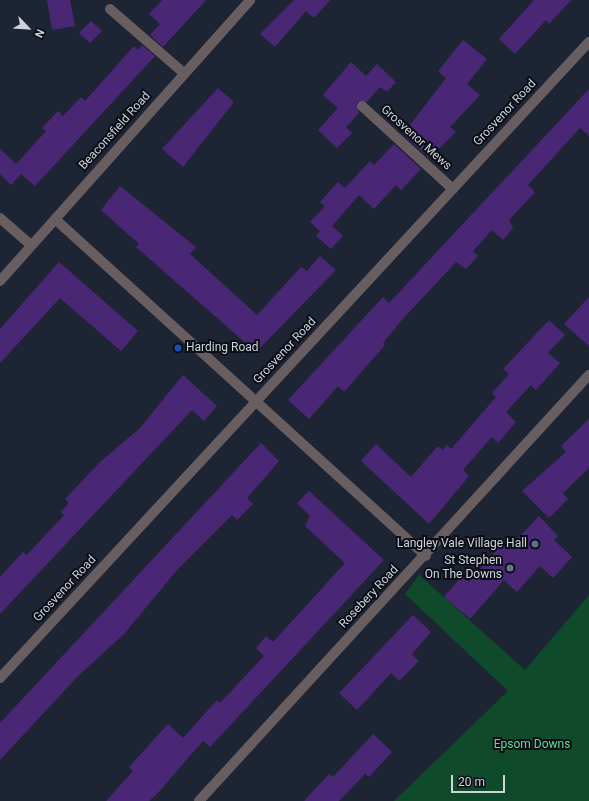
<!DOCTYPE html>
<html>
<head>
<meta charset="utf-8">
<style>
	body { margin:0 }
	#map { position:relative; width:589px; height:801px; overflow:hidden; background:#1d2535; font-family:Roboto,sans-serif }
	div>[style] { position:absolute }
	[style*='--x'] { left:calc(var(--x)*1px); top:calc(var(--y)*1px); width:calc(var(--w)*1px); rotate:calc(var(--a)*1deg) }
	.green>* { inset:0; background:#0f4a2a }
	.building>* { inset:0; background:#4a2774 }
	.minor>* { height:10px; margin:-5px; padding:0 5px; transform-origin:5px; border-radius:5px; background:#695e5f }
	.dots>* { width:11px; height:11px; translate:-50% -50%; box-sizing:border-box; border:2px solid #0b0e15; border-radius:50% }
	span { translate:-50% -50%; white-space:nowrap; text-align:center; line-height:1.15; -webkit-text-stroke:4px #0b0e15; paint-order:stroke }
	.street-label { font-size:12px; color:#cdd2dd }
	.poi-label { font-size:12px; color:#cdd2dd }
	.left { translate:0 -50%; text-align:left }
	.right { translate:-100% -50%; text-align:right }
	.park-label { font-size:12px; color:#5edf94 }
	.north { position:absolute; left:8px; top:8px; width:40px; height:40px; -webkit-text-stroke:3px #0b0e15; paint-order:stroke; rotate:115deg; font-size:11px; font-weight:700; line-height:16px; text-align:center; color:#cdd2dd }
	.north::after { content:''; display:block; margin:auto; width:14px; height:18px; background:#cdd2dd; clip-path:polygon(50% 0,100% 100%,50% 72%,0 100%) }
	.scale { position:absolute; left:451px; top:775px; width:54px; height:18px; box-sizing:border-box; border:2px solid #cdd2dd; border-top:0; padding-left:5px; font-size:12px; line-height:14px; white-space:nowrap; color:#cdd2dd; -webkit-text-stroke:3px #0b0e15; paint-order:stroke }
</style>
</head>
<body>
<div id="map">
	<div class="green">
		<div style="clip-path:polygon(419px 575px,525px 670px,589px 595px,589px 801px,394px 801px,508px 691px,405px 594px)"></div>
	</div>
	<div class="building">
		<div style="clip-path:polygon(47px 0,70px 0,75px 26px,52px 30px)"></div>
		<div style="clip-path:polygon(162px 0,206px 0,163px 47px,150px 35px,160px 24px,149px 14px)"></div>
		<div style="clip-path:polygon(294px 0,330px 0,314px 18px,306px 11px,275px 47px,260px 34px)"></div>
		<div style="clip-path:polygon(534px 0,571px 0,549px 24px,546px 20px,515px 54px,499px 39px)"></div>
		<div style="clip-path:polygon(91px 21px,102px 31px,90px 43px,79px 33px)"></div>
		<div style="clip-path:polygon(463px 40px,487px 59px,467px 84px,480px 95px,450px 127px,456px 132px,429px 158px,403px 134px,446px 78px,438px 71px)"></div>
		<div style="clip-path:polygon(142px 45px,155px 56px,35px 186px,21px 174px,11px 185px,0 174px,0 149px,16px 164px,46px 131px,42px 128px,58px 111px,63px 116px,81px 97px,85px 101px,134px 46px,138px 50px)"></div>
		<div style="clip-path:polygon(351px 62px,366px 76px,377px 64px,396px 82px,387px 92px,380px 87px,367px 102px,357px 102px,359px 113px,346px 127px,352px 133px,337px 148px,318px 130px,338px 108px,323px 95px)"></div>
		<div style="clip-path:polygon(218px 88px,234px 102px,183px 167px,162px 149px)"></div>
		<div style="clip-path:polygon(589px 89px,589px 136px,580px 128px,528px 185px,535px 192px,509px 220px,513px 228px,503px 240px,492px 230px,473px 251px,478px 256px,466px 269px,456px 262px,400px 322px,383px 343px,385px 345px,344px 392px,338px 386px,309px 419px,288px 400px,383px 297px,389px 303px)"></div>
		<div style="clip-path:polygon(394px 144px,421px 169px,401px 190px,396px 185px,374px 209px,359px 195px,332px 226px,343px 236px,331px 249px,316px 236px,320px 231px,310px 222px,325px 206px,320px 202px,338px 182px,345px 188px,370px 161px,374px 165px)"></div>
		<div style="clip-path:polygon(120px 186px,196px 247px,190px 254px,257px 315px,301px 267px,307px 271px,320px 256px,336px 270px,256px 352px,136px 247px,139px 244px,101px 210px)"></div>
		<div style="clip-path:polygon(59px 262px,138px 331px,121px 351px,60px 298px,0 363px,0 329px)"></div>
		<div style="clip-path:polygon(589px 297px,589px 346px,564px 324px)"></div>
		<div style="clip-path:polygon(549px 320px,565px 335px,548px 353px,560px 363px,536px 390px,531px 385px,506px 412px,516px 422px,498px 443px,492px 437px,463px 470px,469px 476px,429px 524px,361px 461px,376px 444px,411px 477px,438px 446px,443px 450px,447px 445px,451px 449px,496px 397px,492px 393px,509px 374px,503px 369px)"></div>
		<div style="clip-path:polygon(183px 375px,217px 406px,204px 421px,192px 410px,0 614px,0 577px,23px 552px,27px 555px,64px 515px,61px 512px,69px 503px,65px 499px,100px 462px,140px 428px)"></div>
		<div style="clip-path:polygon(589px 419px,589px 468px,563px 493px,568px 499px,549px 518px,522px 491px,566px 452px,561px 446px)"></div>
		<div style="clip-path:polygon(261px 443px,279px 461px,247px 498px,253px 504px,237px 520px,232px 515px,177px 570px,124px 634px,77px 677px,0 760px,0 723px)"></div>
		<div style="clip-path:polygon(309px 491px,384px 560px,210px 747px,203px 741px,156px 795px,149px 801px,106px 801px,133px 771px,129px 767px,168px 724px,183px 738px,217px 700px,220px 703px,264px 656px,256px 648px,266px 636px,273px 642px,345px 563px,305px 526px,310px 516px,297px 503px)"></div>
		<div style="clip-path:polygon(539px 516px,558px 536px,554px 540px,572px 557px,553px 578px,540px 566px,517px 592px,504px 580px,470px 619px,444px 597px,462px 576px,469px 582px,502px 544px,508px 549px)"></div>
		<div style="clip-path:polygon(413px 615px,431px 632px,412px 654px,419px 661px,399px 681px,391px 673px,357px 710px,339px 693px)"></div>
		<div style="clip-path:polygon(373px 734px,392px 752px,369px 777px,365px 774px,339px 801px,304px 801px,329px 774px,333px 777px)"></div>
	</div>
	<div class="minor">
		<div style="--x:110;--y:9;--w:98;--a:40.9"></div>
		<div style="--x:362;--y:106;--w:123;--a:42.4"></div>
		<div style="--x:0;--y:218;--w:41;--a:41.1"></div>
		<div style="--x:55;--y:219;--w:501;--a:42.25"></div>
		<div style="--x:0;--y:281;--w:376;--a:-48.3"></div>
		<div style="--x:0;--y:678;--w:867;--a:-47.2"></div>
		<div style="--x:199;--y:801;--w:578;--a:-47.53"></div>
	</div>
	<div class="dots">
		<div style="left:178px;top:348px;background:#1a4fb4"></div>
		<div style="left:535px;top:544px;background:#5c6f8a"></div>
		<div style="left:510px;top:568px;background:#6b7280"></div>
	</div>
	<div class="street-label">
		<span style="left:505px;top:113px;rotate:-47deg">Grosvenor Road</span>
		<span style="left:115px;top:131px;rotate:-48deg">Beaconsfield Road</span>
		<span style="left:416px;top:138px;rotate:42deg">Grosvenor Mews</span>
		<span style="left:285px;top:351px;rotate:-47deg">Grosvenor Road</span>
		<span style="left:65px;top:589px;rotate:-47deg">Grosvenor Road</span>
		<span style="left:369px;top:597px;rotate:-47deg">Rosebery Road</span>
	</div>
	<div class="poi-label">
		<span class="left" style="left:186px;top:348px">Harding Road</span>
		<span class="right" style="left:527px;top:544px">Langley Vale Village Hall</span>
		<span class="right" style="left:502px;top:568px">St Stephen<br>On The Downs</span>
	</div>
	<div class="park-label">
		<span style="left:532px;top:745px">Epsom Downs</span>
	</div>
	<div class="north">N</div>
	<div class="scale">20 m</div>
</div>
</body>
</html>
